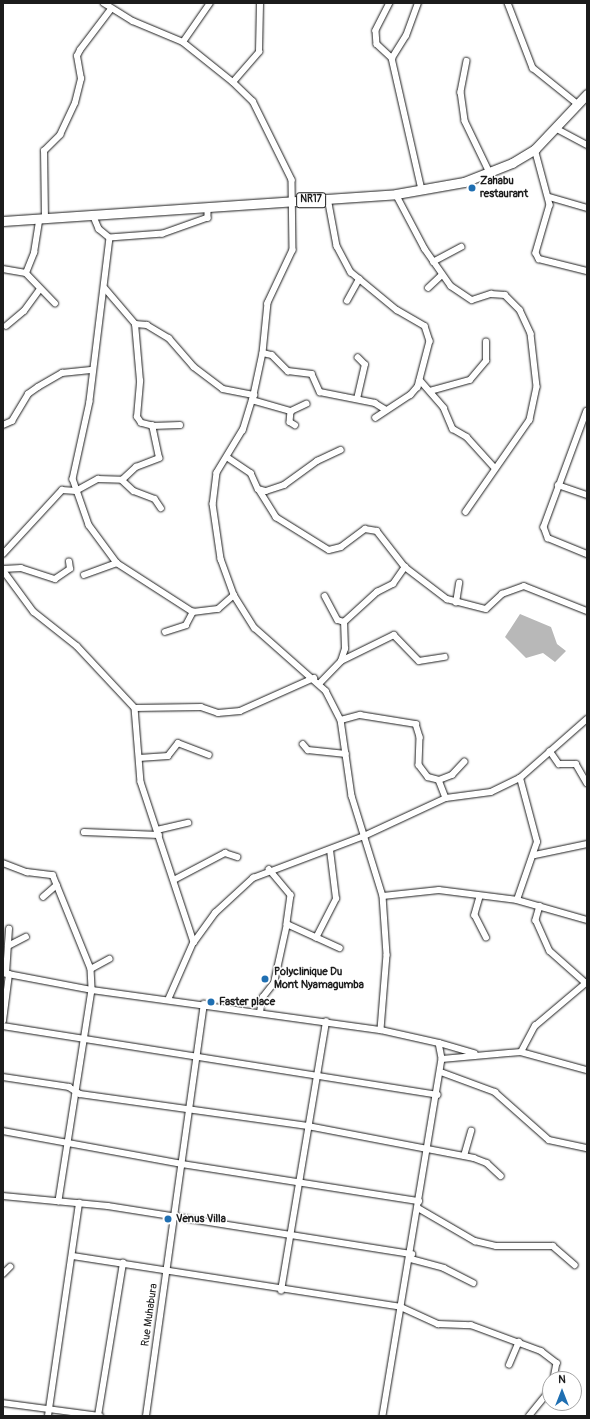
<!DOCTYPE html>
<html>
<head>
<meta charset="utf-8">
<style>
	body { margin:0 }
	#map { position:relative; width:590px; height:1419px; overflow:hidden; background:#fff; font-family:Pangolin,sans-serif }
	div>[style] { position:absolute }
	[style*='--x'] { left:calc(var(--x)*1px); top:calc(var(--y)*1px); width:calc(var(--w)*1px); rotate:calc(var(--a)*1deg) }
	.water>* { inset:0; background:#b8b8b8 }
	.roads { filter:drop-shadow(0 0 1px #1c1c1c) drop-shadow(0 0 1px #1c1c1c) }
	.minor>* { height:5.5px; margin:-2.75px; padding:0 2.75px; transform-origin:2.75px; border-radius:2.75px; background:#fff }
	.primary>* { height:9px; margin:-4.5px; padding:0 4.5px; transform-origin:4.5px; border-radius:4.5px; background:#fff }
	.dots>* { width:11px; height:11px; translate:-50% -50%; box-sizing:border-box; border:2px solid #fff; border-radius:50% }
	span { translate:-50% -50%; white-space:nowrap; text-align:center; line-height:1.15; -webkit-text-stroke:3px #fff; paint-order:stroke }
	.shield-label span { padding:1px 3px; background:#fff; border:1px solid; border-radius:3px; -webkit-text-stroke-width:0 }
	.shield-label { font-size:10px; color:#1c1c1c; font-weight:700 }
	.poi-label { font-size:11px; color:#1c1c1c; font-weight:700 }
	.left { translate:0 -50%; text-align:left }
	.street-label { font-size:11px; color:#1c1c1c }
	.frame { position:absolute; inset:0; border:4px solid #1c1c1c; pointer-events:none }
	.north { position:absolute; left:542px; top:1371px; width:40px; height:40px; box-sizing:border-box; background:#fff; border:1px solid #a4a4a4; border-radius:50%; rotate:0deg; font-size:11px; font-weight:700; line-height:16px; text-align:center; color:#1c1c1c }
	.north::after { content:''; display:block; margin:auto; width:14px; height:18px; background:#1f6fb2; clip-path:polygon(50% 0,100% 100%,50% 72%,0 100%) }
</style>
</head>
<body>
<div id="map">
	<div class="water">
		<div style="clip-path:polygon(520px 614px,551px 627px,557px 644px,566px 651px,555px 662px,543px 653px,526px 658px,505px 637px)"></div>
	</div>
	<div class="roads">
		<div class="minor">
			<div style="--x:104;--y:3;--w:34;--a:32"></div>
			<div style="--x:133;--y:21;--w:54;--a:22.8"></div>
			<div style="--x:183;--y:42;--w:64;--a:38.7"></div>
			<div style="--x:233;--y:82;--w:28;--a:44"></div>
			<div style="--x:253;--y:101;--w:88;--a:63.7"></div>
			<div style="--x:292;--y:180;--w:70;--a:89.2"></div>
			<div style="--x:293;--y:250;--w:59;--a:115.3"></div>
			<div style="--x:268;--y:303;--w:50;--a:95.7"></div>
			<div style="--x:263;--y:353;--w:43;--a:102.1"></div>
			<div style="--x:254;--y:395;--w:37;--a:107"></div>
			<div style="--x:243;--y:430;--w:50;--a:121.2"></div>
			<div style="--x:217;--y:473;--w:31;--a:97"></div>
			<div style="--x:213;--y:504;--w:56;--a:81.7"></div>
			<div style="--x:221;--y:559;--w:38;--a:70"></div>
			<div style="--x:234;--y:595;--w:39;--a:58"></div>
			<div style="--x:255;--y:628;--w:95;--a:41.6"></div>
			<div style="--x:326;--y:691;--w:33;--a:63"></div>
			<div style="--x:341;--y:720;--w:77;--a:81.8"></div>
			<div style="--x:352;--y:796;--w:105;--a:72.8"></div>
			<div style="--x:383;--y:896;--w:59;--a:86.1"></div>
			<div style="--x:387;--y:955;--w:75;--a:94.6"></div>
			<div style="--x:390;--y:3;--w:31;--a:117"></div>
			<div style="--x:376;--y:31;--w:13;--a:86"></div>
			<div style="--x:377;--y:44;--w:21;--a:43"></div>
			<div style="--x:392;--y:58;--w:135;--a:77.2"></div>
			<div style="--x:508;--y:3;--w:70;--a:69"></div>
			<div style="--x:533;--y:68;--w:59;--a:38.8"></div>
			<div style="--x:183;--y:42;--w:47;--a:-55.3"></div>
			<div style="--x:392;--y:58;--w:26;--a:-58"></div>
			<div style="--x:406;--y:36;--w:35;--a:-70"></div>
			<div style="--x:467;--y:61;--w:32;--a:101"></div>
			<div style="--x:461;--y:92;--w:29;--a:82"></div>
			<div style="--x:465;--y:121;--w:58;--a:64.3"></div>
			<div style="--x:233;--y:82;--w:40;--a:-49"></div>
			<div style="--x:259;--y:52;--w:49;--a:-88.8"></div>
			<div style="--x:557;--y:129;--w:34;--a:28"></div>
			<div style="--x:535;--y:149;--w:58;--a:75"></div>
			<div style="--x:550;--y:205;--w:50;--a:106.3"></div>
			<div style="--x:536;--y:253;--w:7;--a:63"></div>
			<div style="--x:539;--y:259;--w:49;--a:14"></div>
			<div style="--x:396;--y:194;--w:62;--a:62.2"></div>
			<div style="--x:425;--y:249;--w:45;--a:54.9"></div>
			<div style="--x:451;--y:286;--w:25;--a:34"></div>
			<div style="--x:472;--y:300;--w:20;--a:-18"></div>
			<div style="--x:491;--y:294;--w:14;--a:4"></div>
			<div style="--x:505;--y:295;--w:21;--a:45"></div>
			<div style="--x:520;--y:310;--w:26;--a:65"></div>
			<div style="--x:531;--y:334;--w:53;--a:83.5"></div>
			<div style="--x:537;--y:387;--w:34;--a:102"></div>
			<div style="--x:530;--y:420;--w:112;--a:124.8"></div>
			<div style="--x:549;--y:197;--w:40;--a:16"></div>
			<div style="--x:328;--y:198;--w:49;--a:79.4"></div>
			<div style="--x:337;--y:246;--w:30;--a:62"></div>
			<div style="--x:351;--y:272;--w:60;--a:39.6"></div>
			<div style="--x:397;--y:310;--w:32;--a:30"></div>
			<div style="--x:425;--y:326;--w:16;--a:72"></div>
			<div style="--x:430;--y:341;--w:48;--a:104.6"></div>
			<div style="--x:418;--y:387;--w:11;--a:131"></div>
			<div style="--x:411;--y:395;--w:42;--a:146.7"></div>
			<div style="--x:208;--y:208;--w:10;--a:90"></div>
			<div style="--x:208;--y:218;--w:48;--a:160.4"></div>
			<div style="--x:163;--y:234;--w:53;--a:175.7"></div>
			<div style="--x:110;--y:238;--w:165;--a:97"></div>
			<div style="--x:90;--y:402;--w:79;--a:102.4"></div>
			<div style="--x:73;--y:479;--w:49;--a:70.8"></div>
			<div style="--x:89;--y:525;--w:47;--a:53.6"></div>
			<div style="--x:117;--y:563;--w:90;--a:32.8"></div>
			<div style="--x:193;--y:612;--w:25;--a:-7"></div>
			<div style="--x:218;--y:609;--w:21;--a:-41"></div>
			<div style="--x:94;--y:217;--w:13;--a:67"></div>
			<div style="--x:99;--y:229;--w:14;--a:39"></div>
			<div style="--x:45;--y:220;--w:69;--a:-90.8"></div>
			<div style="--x:44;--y:151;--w:23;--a:-45"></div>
			<div style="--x:60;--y:135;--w:35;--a:-65"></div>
			<div style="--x:75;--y:103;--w:25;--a:-76"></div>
			<div style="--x:81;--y:79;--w:23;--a:-100"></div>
			<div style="--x:77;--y:56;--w:7;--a:-63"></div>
			<div style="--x:80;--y:50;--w:51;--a:-52.9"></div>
			<div style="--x:433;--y:262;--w:32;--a:-28"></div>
			<div style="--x:3;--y:269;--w:23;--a:10"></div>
			<div style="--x:26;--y:273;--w:22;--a:-68"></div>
			<div style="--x:34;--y:253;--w:33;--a:-81"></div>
			<div style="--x:26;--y:273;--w:42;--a:46"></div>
			<div style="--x:428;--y:288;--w:18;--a:-43"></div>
			<div style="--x:347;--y:301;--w:25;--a:-61"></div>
			<div style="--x:135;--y:324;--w:12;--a:5"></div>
			<div style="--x:147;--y:325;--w:26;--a:31"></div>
			<div style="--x:169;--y:338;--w:38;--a:49"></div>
			<div style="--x:194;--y:367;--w:36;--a:37"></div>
			<div style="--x:223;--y:389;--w:32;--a:11"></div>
			<div style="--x:6;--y:326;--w:23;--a:-40"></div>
			<div style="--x:24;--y:311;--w:27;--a:-54"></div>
			<div style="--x:263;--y:353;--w:9;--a:13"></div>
			<div style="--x:272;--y:355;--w:23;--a:45"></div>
			<div style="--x:288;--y:371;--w:24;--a:7"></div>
			<div style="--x:312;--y:374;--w:20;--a:66"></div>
			<div style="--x:320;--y:392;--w:56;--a:11.3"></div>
			<div style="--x:375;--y:403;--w:13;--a:32"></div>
			<div style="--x:420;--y:380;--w:37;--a:49"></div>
			<div style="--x:444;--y:408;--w:23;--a:67"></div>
			<div style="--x:453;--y:429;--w:16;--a:30"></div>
			<div style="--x:467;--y:437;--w:42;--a:47.9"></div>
			<div style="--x:430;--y:391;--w:41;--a:-15.4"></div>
			<div style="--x:470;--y:380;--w:25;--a:-50"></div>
			<div style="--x:486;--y:361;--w:19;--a:-90"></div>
			<div style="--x:357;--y:399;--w:35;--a:-77"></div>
			<div style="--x:365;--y:365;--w:10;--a:-135"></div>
			<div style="--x:252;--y:400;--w:41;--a:15.8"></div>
			<div style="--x:291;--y:411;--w:17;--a:-25"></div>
			<div style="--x:291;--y:411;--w:11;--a:95"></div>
			<div style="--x:290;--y:422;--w:6;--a:31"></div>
			<div style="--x:587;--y:411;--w:124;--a:110.3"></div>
			<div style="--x:544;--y:527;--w:12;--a:70"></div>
			<div style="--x:548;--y:538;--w:42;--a:22.3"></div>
			<div style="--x:3;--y:425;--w:10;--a:-24"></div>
			<div style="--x:12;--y:421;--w:31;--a:-59"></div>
			<div style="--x:28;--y:394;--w:12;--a:-35"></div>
			<div style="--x:38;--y:387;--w:28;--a:-30"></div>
			<div style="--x:62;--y:373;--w:31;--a:-6"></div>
			<div style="--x:152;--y:426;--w:28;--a:-2"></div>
			<div style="--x:227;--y:457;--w:29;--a:34"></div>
			<div style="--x:251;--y:473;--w:17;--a:66"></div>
			<div style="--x:258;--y:489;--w:8;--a:14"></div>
			<div style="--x:266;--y:491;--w:19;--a:-18"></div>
			<div style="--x:284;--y:485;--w:41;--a:-36"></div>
			<div style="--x:317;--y:461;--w:26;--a:-25"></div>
			<div style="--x:122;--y:480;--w:16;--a:43"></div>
			<div style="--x:134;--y:491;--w:22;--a:21"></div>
			<div style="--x:155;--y:499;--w:11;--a:56"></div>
			<div style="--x:558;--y:485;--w:31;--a:19"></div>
			<div style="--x:260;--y:491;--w:31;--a:58"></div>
			<div style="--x:276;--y:517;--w:62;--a:31.9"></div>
			<div style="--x:329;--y:550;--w:12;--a:-14"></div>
			<div style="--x:341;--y:547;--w:30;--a:-37"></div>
			<div style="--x:365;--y:529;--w:12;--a:9"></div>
			<div style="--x:377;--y:531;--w:46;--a:52.1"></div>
			<div style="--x:405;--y:567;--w:53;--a:37.3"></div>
			<div style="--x:447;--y:599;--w:40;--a:14.4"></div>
			<div style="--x:486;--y:609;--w:22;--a:-43"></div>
			<div style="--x:502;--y:594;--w:23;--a:-20"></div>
			<div style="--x:524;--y:586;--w:68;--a:21.6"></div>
			<div style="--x:3;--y:554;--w:87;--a:-47.3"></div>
			<div style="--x:62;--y:490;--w:14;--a:4"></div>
			<div style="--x:76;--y:491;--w:25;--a:-29"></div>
			<div style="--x:98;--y:479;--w:24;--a:2"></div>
			<div style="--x:122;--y:480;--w:19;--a:-43"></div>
			<div style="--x:136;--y:467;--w:25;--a:-21"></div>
			<div style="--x:159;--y:458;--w:33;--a:-102"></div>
			<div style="--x:152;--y:426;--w:11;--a:-165"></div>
			<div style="--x:141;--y:423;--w:7;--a:-124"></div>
			<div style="--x:137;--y:417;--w:36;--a:-85"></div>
			<div style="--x:140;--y:381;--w:57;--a:-95"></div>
			<div style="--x:135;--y:324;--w:46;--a:-130.6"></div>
			<div style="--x:3;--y:569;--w:18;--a:-3"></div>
			<div style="--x:21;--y:568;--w:36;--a:18"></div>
			<div style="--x:55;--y:579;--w:18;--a:-34"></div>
			<div style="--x:70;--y:569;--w:7;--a:-98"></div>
			<div style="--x:3;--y:570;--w:52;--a:53.6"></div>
			<div style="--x:34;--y:612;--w:55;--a:38.3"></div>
			<div style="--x:77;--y:646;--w:85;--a:46.9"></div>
			<div style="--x:135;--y:708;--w:74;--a:85.4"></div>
			<div style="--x:141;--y:782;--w:169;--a:71.7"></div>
			<div style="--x:194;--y:942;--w:62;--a:113.7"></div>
			<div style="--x:84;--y:575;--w:35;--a:-20"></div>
			<div style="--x:325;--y:596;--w:27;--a:62"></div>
			<div style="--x:338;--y:620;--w:6;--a:18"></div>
			<div style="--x:456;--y:603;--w:20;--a:-81"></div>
			<div style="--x:165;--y:632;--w:22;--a:-18"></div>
			<div style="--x:186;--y:625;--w:15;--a:-62"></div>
			<div style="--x:341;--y:661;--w:59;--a:-26.1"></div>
			<div style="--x:394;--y:635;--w:36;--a:46"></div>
			<div style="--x:419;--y:661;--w:26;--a:-9"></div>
			<div style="--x:319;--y:684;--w:32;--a:-46"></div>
			<div style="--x:341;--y:661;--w:13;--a:-72"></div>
			<div style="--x:345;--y:649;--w:27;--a:-92"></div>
			<div style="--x:344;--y:622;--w:45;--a:-42.3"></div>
			<div style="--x:377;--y:592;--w:18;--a:-27"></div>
			<div style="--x:393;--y:584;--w:21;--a:-55"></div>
			<div style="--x:135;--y:708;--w:66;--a:-0.9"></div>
			<div style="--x:201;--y:707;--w:18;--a:19"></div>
			<div style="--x:218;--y:713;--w:22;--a:-5"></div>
			<div style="--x:240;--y:711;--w:81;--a:-24"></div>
			<div style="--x:341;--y:720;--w:20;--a:-15"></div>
			<div style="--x:360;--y:715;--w:57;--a:9.1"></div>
			<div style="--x:416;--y:724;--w:14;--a:73"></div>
			<div style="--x:420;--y:737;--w:28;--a:92"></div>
			<div style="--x:419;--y:765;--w:15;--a:53"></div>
			<div style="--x:428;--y:777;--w:11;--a:15"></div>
			<div style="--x:439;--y:780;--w:14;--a:-21"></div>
			<div style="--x:452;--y:775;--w:18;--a:-47"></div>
			<div style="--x:303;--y:744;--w:8;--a:50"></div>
			<div style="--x:308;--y:750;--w:38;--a:6"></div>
			<div style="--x:550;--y:751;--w:16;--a:55"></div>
			<div style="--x:559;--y:764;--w:17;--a:0"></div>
			<div style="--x:576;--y:764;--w:22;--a:60"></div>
			<div style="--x:139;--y:758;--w:29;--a:-4"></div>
			<div style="--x:168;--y:756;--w:16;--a:-52"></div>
			<div style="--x:178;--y:743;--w:33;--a:21"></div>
			<div style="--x:439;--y:780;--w:19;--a:69"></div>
			<div style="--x:157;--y:830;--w:32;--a:-13"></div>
			<div style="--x:84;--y:832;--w:75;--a:2.3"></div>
			<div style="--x:535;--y:855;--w:53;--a:-11.9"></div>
			<div style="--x:3;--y:863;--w:26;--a:21"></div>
			<div style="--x:27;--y:872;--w:26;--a:7"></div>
			<div style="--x:53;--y:875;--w:101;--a:68"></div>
			<div style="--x:91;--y:969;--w:21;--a:87"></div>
			<div style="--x:92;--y:990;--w:214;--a:98.9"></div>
			<div style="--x:269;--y:869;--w:34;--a:50"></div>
			<div style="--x:291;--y:895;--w:29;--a:98"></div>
			<div style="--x:287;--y:924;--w:58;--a:24.4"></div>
			<div style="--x:174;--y:880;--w:58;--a:-27.9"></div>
			<div style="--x:225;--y:853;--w:13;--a:18"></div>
			<div style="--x:383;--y:896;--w:56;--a:-6.1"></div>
			<div style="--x:439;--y:890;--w:79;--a:7.3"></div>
			<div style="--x:517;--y:900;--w:73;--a:15.9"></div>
			<div style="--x:43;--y:897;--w:18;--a:-41"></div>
			<div style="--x:480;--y:897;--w:19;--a:106"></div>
			<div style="--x:475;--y:915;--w:25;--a:63"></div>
			<div style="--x:517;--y:900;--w:61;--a:-71"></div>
			<div style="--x:537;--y:842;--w:66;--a:-104.9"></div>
			<div style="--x:540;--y:906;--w:15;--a:106"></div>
			<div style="--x:536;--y:920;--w:34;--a:66"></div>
			<div style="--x:550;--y:951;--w:48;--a:41.6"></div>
			<div style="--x:316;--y:938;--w:44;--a:-62.9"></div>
			<div style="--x:336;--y:899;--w:49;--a:-97"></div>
			<div style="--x:194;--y:942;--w:36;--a:-54"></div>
			<div style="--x:215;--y:913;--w:52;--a:-42.6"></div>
			<div style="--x:253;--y:878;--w:119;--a:-20.7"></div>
			<div style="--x:364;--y:836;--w:90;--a:-24.9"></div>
			<div style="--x:446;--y:798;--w:45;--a:-7.6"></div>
			<div style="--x:491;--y:792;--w:32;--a:-26"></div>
			<div style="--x:520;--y:778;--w:89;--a:-41.4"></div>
			<div style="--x:8;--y:946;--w:20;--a:-27"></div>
			<div style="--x:91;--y:969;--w:21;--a:-29"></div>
			<div style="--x:3;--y:973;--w:91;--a:10.8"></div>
			<div style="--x:92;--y:990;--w:292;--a:7.9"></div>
			<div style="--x:381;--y:1030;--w:59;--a:12.6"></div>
			<div style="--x:439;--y:1043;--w:16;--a:79"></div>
			<div style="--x:442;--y:1059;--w:79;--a:-5.1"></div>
			<div style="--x:521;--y:1052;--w:68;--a:15.3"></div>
			<div style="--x:6;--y:974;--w:45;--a:-86.2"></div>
			<div style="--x:260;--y:1012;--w:15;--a:-79"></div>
			<div style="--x:263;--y:997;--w:18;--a:-52"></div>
			<div style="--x:274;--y:983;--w:60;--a:-77.6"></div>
			<div style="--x:3;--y:1021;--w:47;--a:-82.7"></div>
			<div style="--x:3;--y:1026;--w:440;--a:9"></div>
			<div style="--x:439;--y:1043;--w:37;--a:16"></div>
			<div style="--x:521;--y:1052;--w:30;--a:-62"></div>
			<div style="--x:535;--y:1026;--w:68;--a:-40.2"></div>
			<div style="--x:442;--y:1059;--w:251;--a:99.4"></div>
			<div style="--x:401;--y:1307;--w:41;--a:24.7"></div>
			<div style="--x:438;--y:1324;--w:33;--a:2"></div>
			<div style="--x:471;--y:1325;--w:75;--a:20.4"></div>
			<div style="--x:541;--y:1351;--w:20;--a:37"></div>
			<div style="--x:557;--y:1363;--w:16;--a:101"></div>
			<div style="--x:441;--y:1072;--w:58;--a:20.3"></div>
			<div style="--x:495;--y:1092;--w:72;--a:41.6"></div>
			<div style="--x:549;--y:1140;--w:39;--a:12"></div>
			<div style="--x:3;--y:1077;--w:67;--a:8.6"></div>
			<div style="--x:69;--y:1087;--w:13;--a:32"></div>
			<div style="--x:80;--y:1094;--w:230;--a:8"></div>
			<div style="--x:308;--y:1126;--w:169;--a:10.9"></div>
			<div style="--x:474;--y:1158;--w:14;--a:21"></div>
			<div style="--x:487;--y:1163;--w:19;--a:43"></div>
			<div style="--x:3;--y:1131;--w:182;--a:10.4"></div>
			<div style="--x:182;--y:1164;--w:240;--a:8.9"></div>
			<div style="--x:464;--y:1156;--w:26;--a:-74"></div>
			<div style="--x:3;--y:1196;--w:105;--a:5.4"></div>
			<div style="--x:108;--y:1206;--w:308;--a:9"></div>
			<div style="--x:418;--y:1208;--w:66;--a:30.1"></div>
			<div style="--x:475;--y:1241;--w:22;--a:13"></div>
			<div style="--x:496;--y:1246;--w:57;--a:0"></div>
			<div style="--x:553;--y:1246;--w:29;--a:41"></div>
			<div style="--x:73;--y:1256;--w:332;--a:8.8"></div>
			<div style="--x:401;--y:1307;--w:110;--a:99.4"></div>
			<div style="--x:411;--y:1259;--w:34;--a:15"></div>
			<div style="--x:444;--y:1268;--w:33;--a:27"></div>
			<div style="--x:3;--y:1274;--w:10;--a:-45"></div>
			<div style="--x:281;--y:1291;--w:273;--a:-80.5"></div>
			<div style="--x:509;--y:1365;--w:25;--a:-67"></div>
			<div style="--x:3;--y:1403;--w:98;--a:7.6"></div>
			<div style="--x:48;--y:1416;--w:215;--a:-81.7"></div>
			<div style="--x:98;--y:1416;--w:155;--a:-80.7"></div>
			<div style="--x:146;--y:1416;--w:416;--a:-82"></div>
			<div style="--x:529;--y:1416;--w:33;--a:-51"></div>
		</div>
		<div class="primary">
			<div style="--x:3;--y:221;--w:394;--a:-3.9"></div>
			<div style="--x:396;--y:194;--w:69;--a:-10"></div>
			<div style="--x:464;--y:182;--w:52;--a:-21.6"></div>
			<div style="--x:512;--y:163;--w:27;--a:-31"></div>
			<div style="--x:535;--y:149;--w:76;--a:-46.6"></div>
		</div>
	</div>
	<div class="dots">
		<div style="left:472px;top:188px;background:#1f6fb2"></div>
		<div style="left:265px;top:979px;background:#1f6fb2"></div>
		<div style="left:211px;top:1002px;background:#1f6fb2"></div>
		<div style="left:168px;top:1219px;background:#1f6fb2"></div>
	</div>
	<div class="shield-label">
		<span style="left:311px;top:200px">NR17</span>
	</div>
	<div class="poi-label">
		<span class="left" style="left:480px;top:188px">Zahabu<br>restaurant</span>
		<span class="left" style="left:274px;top:979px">Polyclinique Du<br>Mont Nyamagumba</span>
		<span class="left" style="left:219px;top:1002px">Faster place</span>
		<span class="left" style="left:176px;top:1219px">Venus Villa</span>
	</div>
	<div class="street-label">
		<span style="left:150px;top:1315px;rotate:-82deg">Rue Muhabura</span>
	</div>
	<div class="frame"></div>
	<div class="north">N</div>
</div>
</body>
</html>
